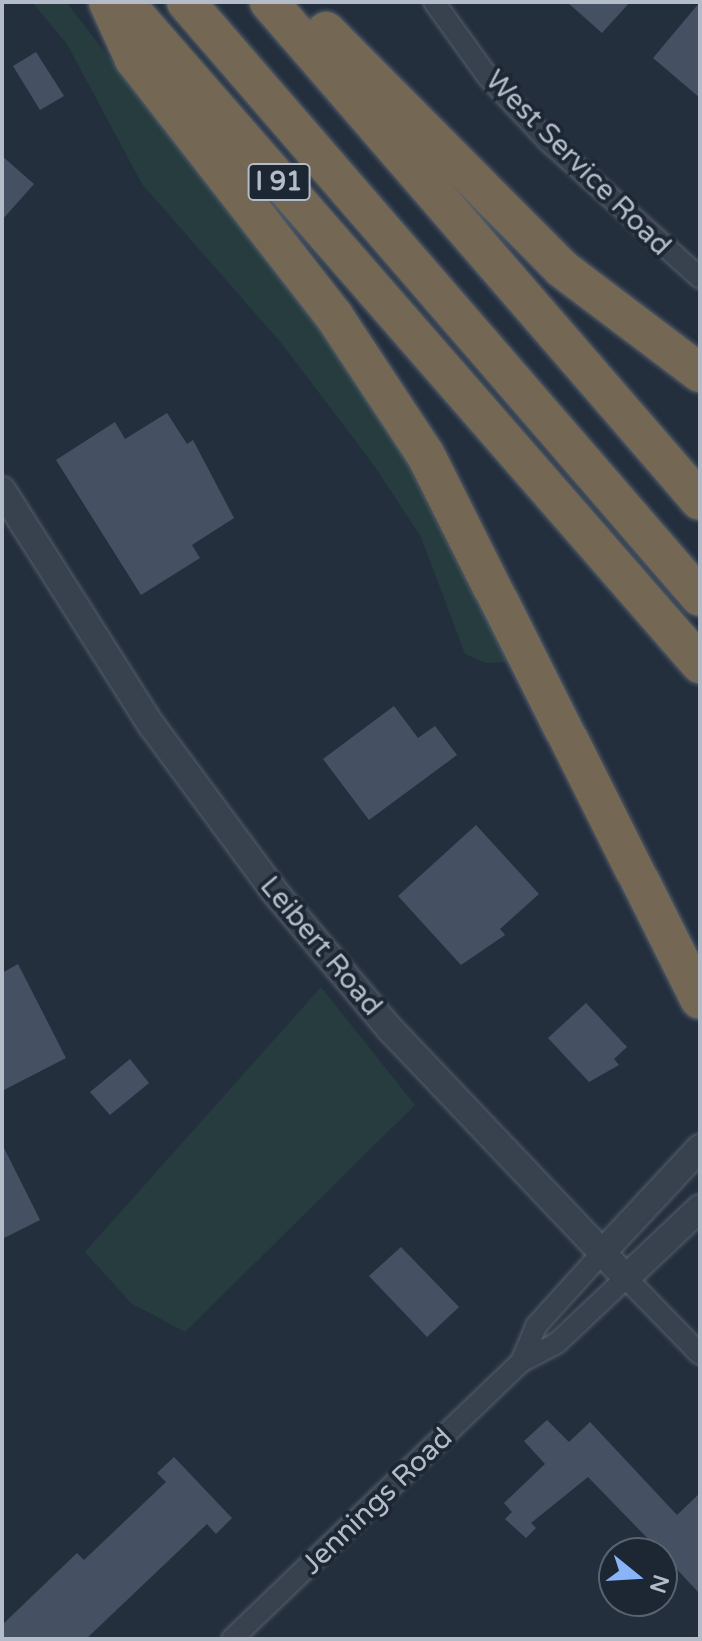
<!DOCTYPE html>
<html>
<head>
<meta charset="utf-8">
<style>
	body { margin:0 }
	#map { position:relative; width:702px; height:1641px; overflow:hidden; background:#242f3e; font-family:"Varela Round",sans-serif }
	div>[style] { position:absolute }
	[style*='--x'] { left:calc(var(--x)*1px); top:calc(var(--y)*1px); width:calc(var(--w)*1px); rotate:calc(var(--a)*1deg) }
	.green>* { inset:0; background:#263c3f }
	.building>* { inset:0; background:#455162 }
	.roads { filter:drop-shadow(0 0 2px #565f6c) drop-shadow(0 0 2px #565f6c) }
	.minor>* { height:20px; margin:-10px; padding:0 10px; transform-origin:10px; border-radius:10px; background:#38414e }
	.tertiary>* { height:26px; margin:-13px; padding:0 13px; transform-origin:13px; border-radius:13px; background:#38414e }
	.motorway>* { height:38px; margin:-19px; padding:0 19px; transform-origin:19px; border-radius:19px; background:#746855 }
	span { translate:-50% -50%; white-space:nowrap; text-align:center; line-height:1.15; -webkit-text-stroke:8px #1d2633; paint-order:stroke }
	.shield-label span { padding:2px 6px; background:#1d2633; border:2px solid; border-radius:6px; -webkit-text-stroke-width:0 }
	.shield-label { font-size:26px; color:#b4bcc9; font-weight:700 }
	.street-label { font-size:28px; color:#b4bcc9 }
	.frame { position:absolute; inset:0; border:4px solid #b4bcc9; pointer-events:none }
	.north { position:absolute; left:598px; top:1537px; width:80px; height:80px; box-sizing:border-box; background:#1d2633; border:2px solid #59626f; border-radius:50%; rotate:108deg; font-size:22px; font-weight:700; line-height:32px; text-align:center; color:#b4bcc9 }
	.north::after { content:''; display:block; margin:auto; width:28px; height:36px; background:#8ab4f8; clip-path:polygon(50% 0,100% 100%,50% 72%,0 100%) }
</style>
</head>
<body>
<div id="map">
	<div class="green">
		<div style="clip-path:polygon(32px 2px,66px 2px,326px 334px,387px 421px,516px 661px,486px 663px,465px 654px,421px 537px,373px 464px,282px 344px,142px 184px,67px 44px)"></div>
		<div style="clip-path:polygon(321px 987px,415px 1105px,185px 1332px,131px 1303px,85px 1252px)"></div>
	</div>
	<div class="building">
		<div style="clip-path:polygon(567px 2px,630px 2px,602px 33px)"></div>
		<div style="clip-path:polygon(700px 2px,700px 98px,653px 58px)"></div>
		<div style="clip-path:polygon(36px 52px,64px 96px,40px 110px,13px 66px)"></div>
		<div style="clip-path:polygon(2px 156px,34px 184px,2px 220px)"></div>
		<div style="clip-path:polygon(167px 413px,187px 444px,193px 440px,234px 518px,192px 545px,200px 558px,141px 595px,56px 460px,115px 422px,125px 439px)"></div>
		<div style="clip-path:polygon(394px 706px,418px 738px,435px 726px,457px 755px,369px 820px,323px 759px)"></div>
		<div style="clip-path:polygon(476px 825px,539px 894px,500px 929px,505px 935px,461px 965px,398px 896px)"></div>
		<div style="clip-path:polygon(18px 964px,66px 1058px,2px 1091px,2px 973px)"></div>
		<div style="clip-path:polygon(586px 1003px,627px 1047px,614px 1059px,619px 1065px,589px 1082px,548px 1038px)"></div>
		<div style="clip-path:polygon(130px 1059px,149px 1083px,110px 1115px,90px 1092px)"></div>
		<div style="clip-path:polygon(2px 1144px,40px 1220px,2px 1239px)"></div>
		<div style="clip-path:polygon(401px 1247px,459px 1307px,427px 1337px,369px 1276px)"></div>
		<div style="clip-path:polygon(547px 1420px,569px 1442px,590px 1422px,677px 1515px,700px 1493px,700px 1594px,671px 1563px,662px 1572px,662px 1553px,646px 1553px,654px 1545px,588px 1477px,531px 1523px,536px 1528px,526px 1538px,505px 1519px,512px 1512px,504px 1503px,545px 1464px,524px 1441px)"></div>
		<div style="clip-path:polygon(174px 1457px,232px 1518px,216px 1534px,207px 1524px,86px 1639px,2px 1639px,2px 1625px,77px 1553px,84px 1560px,166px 1482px,157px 1473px)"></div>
	</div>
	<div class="roads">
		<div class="minor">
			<div style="--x:434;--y:2;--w:92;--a:54.2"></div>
			<div style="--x:488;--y:77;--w:88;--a:46.8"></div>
			<div style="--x:548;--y:141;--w:205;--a:42"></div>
			<div style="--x:521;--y:1362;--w:39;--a:-67"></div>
			<div style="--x:536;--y:1326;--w:98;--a:-47.9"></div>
			<div style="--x:232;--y:1639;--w:400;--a:-43.8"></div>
			<div style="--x:521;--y:1362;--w:41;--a:-27.8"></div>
			<div style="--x:557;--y:1343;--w:95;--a:-43.3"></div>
			<div style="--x:626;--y:1278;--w:106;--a:45.8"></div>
		</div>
		<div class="tertiary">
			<div style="--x:2;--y:490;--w:280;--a:57.6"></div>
			<div style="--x:152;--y:726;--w:205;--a:53.5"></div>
			<div style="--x:274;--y:891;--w:179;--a:50"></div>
			<div style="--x:389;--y:1028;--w:344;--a:46.5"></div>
			<div style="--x:626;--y:1278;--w:102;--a:-43.4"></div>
			<div style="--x:602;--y:1253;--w:144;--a:-47"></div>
		</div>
		<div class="motorway">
			<div style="--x:108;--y:2;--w:63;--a:65.5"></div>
			<div style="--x:134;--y:59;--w:326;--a:52.1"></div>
			<div style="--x:334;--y:316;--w:165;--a:56.6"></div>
			<div style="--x:425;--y:454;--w:611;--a:63.27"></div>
			<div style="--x:124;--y:2;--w:878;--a:48.97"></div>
			<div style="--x:186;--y:2;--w:786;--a:49.18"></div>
			<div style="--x:269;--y:2;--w:659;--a:49.18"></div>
			<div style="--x:326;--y:31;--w:334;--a:45.2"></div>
			<div style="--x:561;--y:268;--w:174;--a:37.1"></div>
		</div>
	</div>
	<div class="shield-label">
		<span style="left:279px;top:182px">I 91</span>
	</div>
	<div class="street-label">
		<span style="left:578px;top:163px;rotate:45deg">West Service Road</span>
		<span style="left:321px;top:946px;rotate:50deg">Leibert Road</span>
		<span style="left:377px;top:1501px;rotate:-44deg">Jennings Road</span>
	</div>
	<div class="frame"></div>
	<div class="north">N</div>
</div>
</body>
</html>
